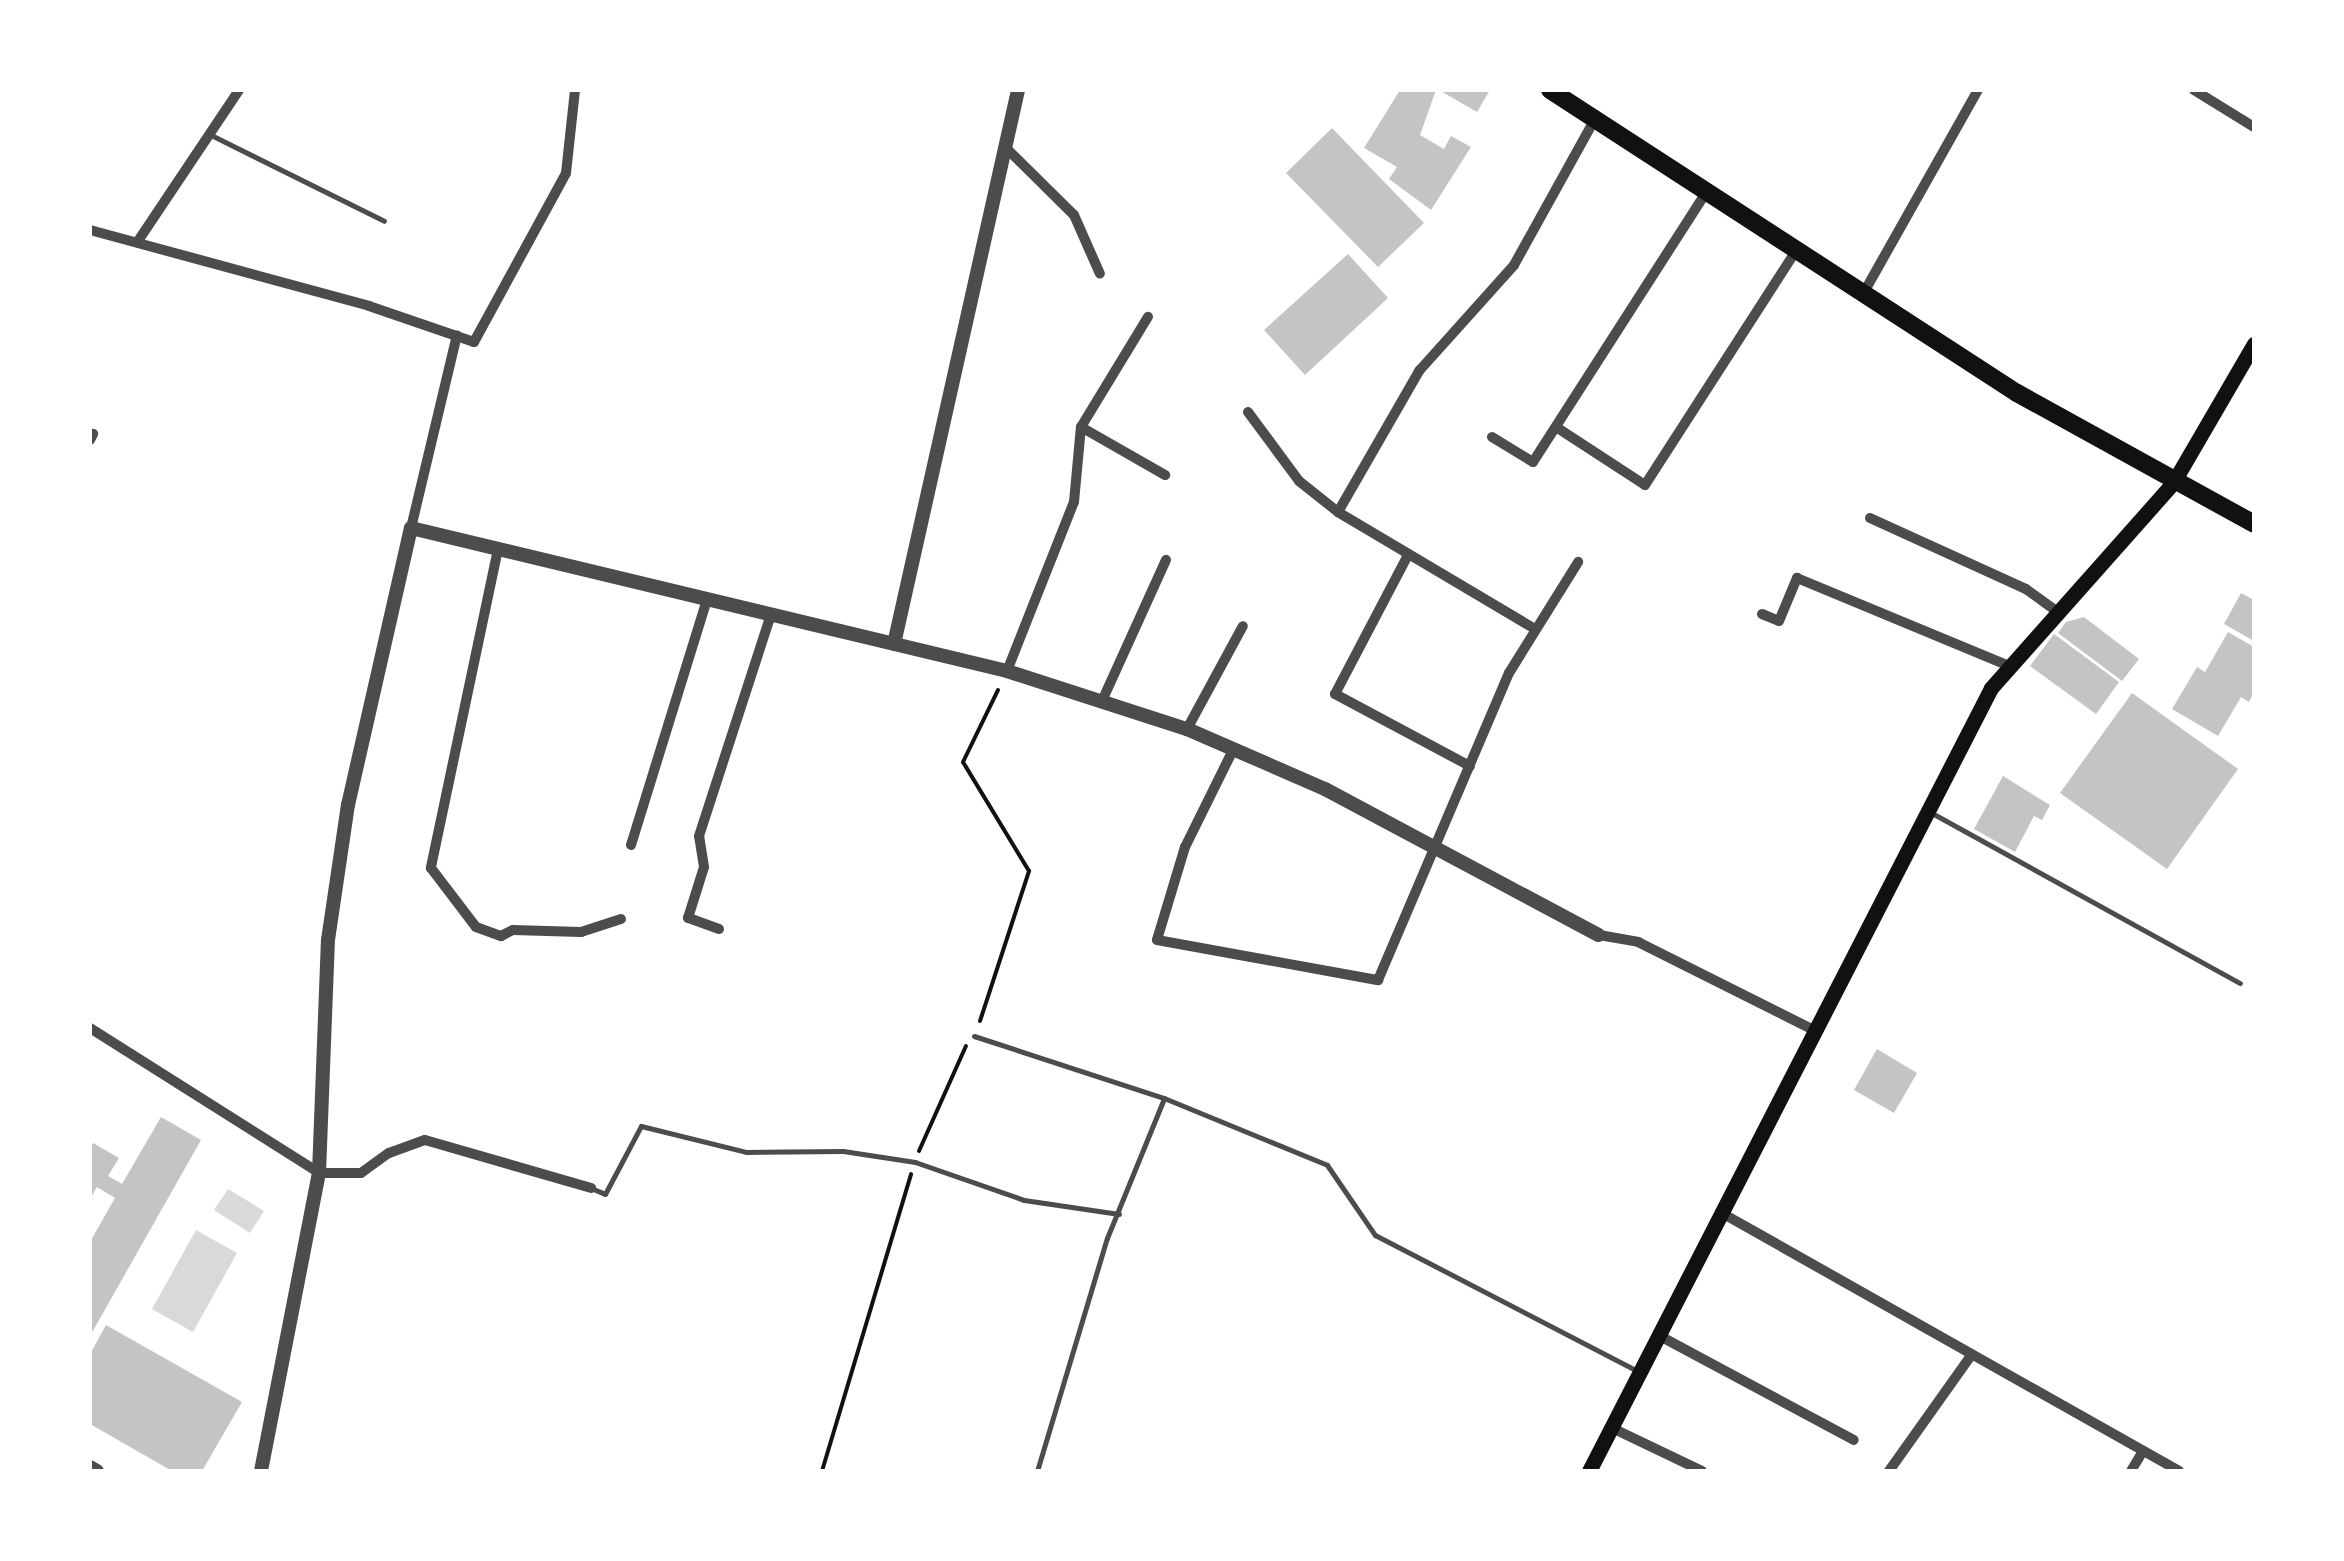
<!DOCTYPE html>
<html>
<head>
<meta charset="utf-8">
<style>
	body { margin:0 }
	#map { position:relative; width:2344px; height:1561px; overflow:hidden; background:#fff; font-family:Georgia,serif }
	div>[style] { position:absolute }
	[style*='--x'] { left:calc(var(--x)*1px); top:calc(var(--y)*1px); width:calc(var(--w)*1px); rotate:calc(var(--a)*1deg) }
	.water>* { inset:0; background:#d9d9d9 }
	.building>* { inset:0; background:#c4c4c4 }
	.path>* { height:4px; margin:-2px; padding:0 2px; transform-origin:2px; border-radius:2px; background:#111 }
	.service>* { height:5px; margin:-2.5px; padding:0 2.5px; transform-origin:2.5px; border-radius:2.5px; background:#4c4c4c }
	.minor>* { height:10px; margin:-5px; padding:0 5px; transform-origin:5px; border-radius:5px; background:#4c4c4c }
	.tertiary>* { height:14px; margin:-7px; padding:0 7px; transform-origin:7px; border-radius:7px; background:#4c4c4c }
	.secondary>* { height:15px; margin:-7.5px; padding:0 7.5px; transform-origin:7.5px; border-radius:7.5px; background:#111 }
	.trunk>* { height:18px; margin:-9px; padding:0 9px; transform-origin:9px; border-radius:9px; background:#111 }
	span { translate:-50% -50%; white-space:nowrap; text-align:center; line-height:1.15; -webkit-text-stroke:10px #fff; paint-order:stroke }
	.frame { position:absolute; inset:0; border:92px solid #fff; pointer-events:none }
</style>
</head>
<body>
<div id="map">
	<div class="water">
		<div style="clip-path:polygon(228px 1189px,264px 1211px,250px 1233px,214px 1210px)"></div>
		<div style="clip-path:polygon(196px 1230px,237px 1253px,193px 1332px,152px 1309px)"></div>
	</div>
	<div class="building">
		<div style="clip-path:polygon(1400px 90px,1436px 90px,1420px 135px,1444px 149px,1451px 136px,1471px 147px,1431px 210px,1389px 179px,1397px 167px,1364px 148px)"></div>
		<div style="clip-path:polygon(1439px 90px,1490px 90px,1477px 112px)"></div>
		<div style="clip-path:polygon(1332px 128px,1424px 223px,1378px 267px,1286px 173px)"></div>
		<div style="clip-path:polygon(1348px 254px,1388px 298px,1305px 375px,1264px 330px)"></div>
		<div style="clip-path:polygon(2241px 593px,2254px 600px,2254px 641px,2224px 624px)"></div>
		<div style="clip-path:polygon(2084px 617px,2139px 659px,2122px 681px,2058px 633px,2066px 622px)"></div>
		<div style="clip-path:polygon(2228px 632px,2254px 647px,2254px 692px,2249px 702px,2241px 697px,2218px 736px,2172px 709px,2197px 667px,2205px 672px)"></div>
		<div style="clip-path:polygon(2054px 634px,2119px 682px,2096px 714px,2030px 666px)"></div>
		<div style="clip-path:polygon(2132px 693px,2238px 769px,2167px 869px,2060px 793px)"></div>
		<div style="clip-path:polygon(2003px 776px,2050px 805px,2042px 820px,2034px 816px,2015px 852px,1974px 829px)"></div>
		<div style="clip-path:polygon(1877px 1049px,1917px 1073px,1894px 1113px,1854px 1090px)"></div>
		<div style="clip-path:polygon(161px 1117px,201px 1140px,90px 1336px,90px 1242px,115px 1198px,97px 1187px,90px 1199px,90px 1148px,93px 1143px,119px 1158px,108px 1176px,122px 1184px)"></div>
		<div style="clip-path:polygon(106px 1325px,242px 1402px,202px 1471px,172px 1471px,90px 1424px,90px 1354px)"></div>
	</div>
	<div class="path">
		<div style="--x:980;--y:1021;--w:158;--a:-71.9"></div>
		<div style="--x:1029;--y:871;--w:127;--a:-121.2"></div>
		<div style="--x:963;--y:762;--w:80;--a:-64.1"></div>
		<div style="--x:919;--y:1151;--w:115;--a:-65.9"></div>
		<div style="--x:822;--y:1471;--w:310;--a:-73.3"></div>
	</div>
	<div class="service">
		<div style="--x:211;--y:135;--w:193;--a:26.4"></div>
		<div style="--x:1930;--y:812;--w:354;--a:28.9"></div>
		<div style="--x:974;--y:1036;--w:200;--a:18.1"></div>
		<div style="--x:1164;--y:1098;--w:176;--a:22.3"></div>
		<div style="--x:1327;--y:1165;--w:85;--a:55.6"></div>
		<div style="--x:1375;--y:1235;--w:295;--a:27.4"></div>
		<div style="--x:591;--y:1188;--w:15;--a:23"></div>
		<div style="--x:605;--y:1194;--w:77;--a:-62.1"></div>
		<div style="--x:641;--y:1126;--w:108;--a:13.9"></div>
		<div style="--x:746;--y:1152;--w:97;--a:-0.6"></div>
		<div style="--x:843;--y:1151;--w:73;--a:8.7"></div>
		<div style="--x:915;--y:1162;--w:115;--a:19.2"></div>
		<div style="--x:1024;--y:1200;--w:96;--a:8.4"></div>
		<div style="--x:1037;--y:1471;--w:243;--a:-73.3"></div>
		<div style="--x:1107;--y:1238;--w:151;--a:-67.8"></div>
	</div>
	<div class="minor">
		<div style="--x:2194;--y:90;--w:70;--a:31.7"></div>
		<div style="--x:1005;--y:147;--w:97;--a:44.6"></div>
		<div style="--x:1074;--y:215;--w:64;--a:66.2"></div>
		<div style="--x:90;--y:230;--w:289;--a:15.2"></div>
		<div style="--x:369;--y:306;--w:111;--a:18.9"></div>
		<div style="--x:474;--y:342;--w:192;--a:-61.4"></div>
		<div style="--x:566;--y:173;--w:83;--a:-83.8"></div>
		<div style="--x:138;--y:241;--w:182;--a:-56.2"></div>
		<div style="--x:1863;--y:294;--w:234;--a:-60.6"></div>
		<div style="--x:1248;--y:412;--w:86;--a:53.5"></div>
		<div style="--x:1299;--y:481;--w:50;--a:38.5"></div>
		<div style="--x:1081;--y:427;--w:97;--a:29.7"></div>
		<div style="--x:1556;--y:427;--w:106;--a:33.1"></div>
		<div style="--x:1645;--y:485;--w:278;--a:-57.2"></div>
		<div style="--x:1492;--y:437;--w:48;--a:31.4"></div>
		<div style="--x:1533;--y:462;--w:322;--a:-57.3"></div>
		<div style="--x:90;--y:440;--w:7;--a:-63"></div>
		<div style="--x:1870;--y:518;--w:171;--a:24.5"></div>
		<div style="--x:2026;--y:589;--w:36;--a:36"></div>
		<div style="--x:411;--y:528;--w:198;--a:-76.6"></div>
		<div style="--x:498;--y:549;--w:326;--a:101.9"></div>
		<div style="--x:431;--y:868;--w:74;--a:52.7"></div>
		<div style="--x:476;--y:927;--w:27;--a:20"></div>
		<div style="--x:501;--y:936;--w:13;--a:-27"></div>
		<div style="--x:513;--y:930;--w:68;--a:1.7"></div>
		<div style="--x:581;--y:932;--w:42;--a:-18"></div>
		<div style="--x:1408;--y:555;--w:157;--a:117.7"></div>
		<div style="--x:1335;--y:694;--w:153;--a:28.1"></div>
		<div style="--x:1762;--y:614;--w:18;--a:22"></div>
		<div style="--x:1779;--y:621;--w:47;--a:-67.3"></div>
		<div style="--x:1797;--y:578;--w:230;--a:22.5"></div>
		<div style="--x:1535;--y:629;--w:229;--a:-149.3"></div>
		<div style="--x:1338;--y:512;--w:163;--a:-60.1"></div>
		<div style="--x:1419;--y:371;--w:142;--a:-48.1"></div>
		<div style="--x:1514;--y:265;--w:167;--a:-61"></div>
		<div style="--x:1007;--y:671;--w:182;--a:-68.4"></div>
		<div style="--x:1074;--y:502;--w:75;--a:-84.7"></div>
		<div style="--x:1081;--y:427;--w:129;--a:-58.7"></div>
		<div style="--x:1102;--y:701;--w:155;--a:-65.6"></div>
		<div style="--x:1187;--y:729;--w:117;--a:-61.5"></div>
		<div style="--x:1234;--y:748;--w:110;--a:116.3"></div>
		<div style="--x:1185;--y:847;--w:97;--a:106.8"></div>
		<div style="--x:1157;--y:940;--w:225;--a:10.3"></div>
		<div style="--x:1378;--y:980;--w:334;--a:-66.9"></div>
		<div style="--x:1509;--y:673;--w:131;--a:-58.1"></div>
		<div style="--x:631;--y:845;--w:257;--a:-72.8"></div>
		<div style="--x:719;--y:929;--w:33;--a:-160"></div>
		<div style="--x:688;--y:918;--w:53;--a:-72.6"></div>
		<div style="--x:704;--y:867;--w:31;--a:-99"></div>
		<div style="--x:699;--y:836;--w:233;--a:-72"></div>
		<div style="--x:1599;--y:935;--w:40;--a:10"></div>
		<div style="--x:1638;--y:942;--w:197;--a:26.6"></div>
		<div style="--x:90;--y:1028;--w:271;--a:32.3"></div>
		<div style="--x:319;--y:1173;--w:42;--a:0"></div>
		<div style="--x:361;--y:1173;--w:34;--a:-36"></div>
		<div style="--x:389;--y:1153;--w:38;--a:-20"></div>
		<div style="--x:425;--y:1140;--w:173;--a:16.1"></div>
		<div style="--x:1720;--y:1212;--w:527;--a:29.43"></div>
		<div style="--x:1658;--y:1335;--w:222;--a:28.2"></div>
		<div style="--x:1610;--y:1427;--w:102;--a:25.6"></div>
		<div style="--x:1889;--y:1471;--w:143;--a:-54.6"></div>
		<div style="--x:2131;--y:1471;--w:23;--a:-59"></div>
	</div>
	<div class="tertiary">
		<div style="--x:894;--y:644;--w:568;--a:-77.38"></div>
		<div style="--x:90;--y:1467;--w:8;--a:30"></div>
		<div style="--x:261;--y:1471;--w:304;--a:-79"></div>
		<div style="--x:319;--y:1173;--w:233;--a:-87.8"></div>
		<div style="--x:328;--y:940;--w:136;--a:-81.6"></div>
		<div style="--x:348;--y:805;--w:284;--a:-77.2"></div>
		<div style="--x:411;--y:528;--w:613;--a:13.49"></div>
		<div style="--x:1007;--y:671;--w:189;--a:17.9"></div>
		<div style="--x:1187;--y:729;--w:150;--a:23.5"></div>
		<div style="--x:1325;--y:789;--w:310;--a:28.1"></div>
	</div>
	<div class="secondary">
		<div style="--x:1589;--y:1471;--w:880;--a:-62.82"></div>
		<div style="--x:1991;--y:688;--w:274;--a:-48.4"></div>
		<div style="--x:2173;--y:483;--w:161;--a:-59.8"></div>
	</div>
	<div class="trunk">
		<div style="--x:1550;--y:90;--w:557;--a:32.98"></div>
		<div style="--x:2017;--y:393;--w:271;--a:28.9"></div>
	</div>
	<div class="frame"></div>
</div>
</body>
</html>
